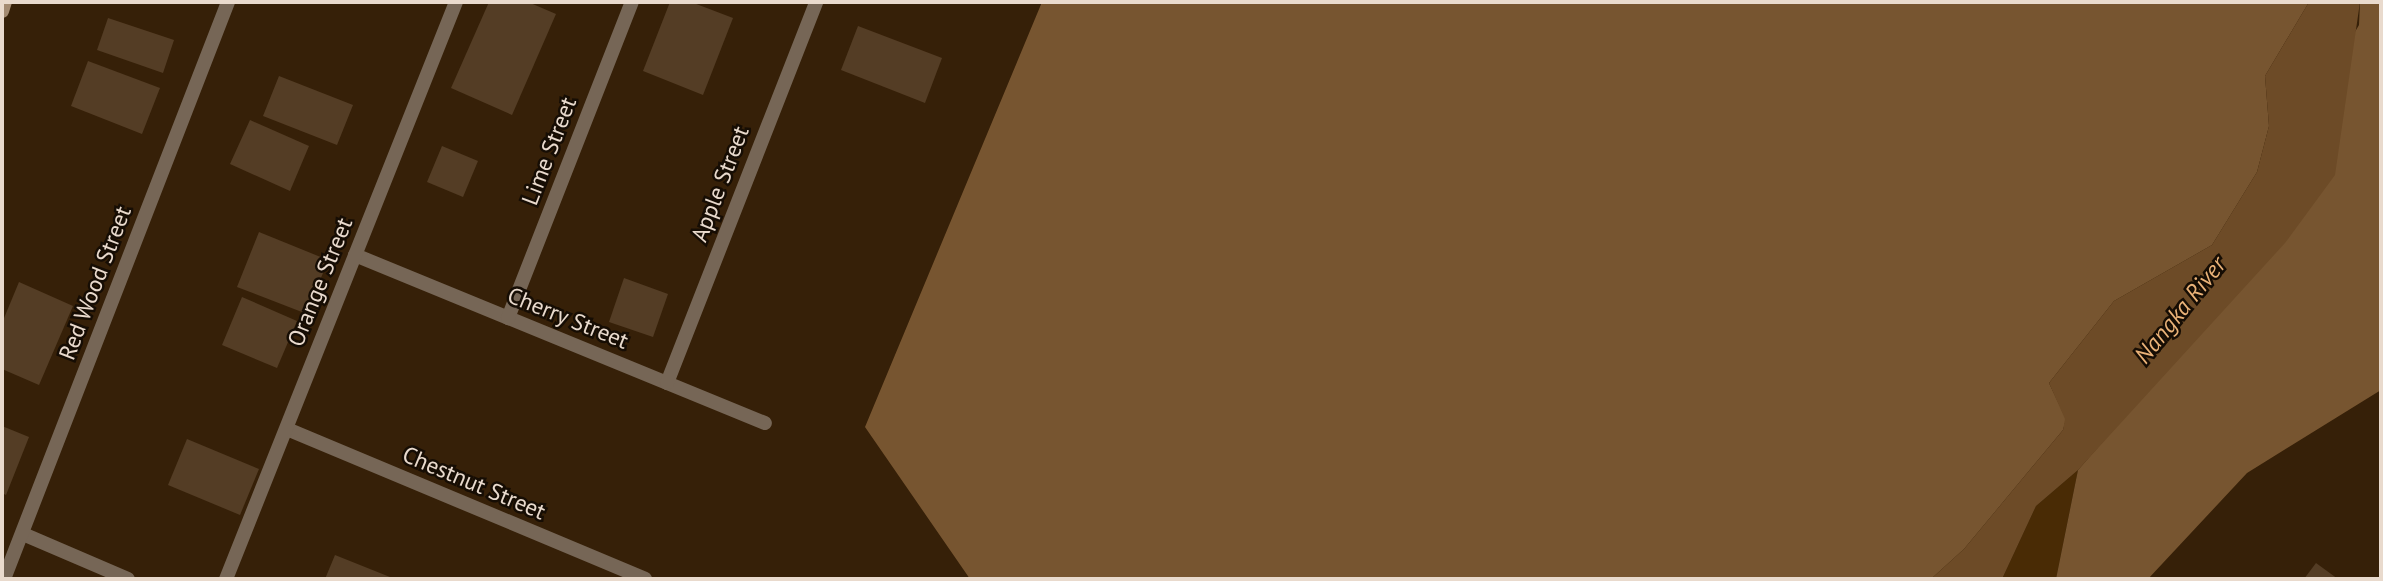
<!DOCTYPE html>
<html>
<head>
<meta charset="utf-8">
<style>
	body { margin:0 }
	#map { position:relative; width:2383px; height:581px; overflow:hidden; background:#362008; font-family:"PT Sans",sans-serif }
	div>[style] { position:absolute }
	[style*='--x'] { left:calc(var(--x)*1px); top:calc(var(--y)*1px); width:calc(var(--w)*1px); rotate:calc(var(--a)*1deg) }
	.green>* { inset:0; background:#492b05 }
	.forest>* { inset:0; background:#775530 }
	.water>* { inset:0; background:#6d4b27 }
	.building>* { inset:0; background:#543d25 }
	.street>* { height:14px; margin:-7px; padding:0 7px; transform-origin:7px; border-radius:7px; background:#766656 }
	.secondary>* { height:14px; margin:-7px; padding:0 7px; transform-origin:7px; border-radius:7px; background:#a38a71 }
	span { translate:-50% -50%; white-space:nowrap; text-align:center; line-height:1.15; -webkit-text-stroke:5px #160d04; paint-order:stroke }
	.street-label { font-size:23px; color:#e9dacd }
	.water-label { font-size:24px; color:#eab278; font-style:italic }
	.frame { position:absolute; inset:0; border:4px solid #e9dacd; pointer-events:none }
</style>
</head>
<body>
<div id="map">
	<div class="green">
		<div style="clip-path:polygon(2078px 470px,2056px 579px,2002px 579px,2036px 506px)"></div>
	</div>
	<div class="forest">
		<div style="clip-path:polygon(1042px 2px,2309px 2px,2265px 76px,2269px 126px,2257px 172px,2212px 245px,2114px 301px,2049px 383px,2066px 419px,2063px 430px,1964px 549px,1931px 579px,970px 579px,865px 427px)"></div>
		<div style="clip-path:polygon(2360px 2px,2381px 2px,2381px 390px,2247px 473px,2148px 579px,2056px 579px,2078px 470px,2136px 404px,2359px 25px)"></div>
	</div>
	<div class="water">
		<div style="clip-path:polygon(2309px 2px,2360px 2px,2335px 175px,2285px 243px,2078px 470px,2036px 506px,2002px 579px,1931px 579px,1964px 549px,2063px 430px,2065px 419px,2049px 383px,2114px 301px,2212px 245px,2257px 172px,2269px 126px,2265px 76px)"></div>
	</div>
	<div class="building">
		<div style="clip-path:polygon(489px 2px,528px 2px,556px 14px,512px 115px,451px 88px)"></div>
		<div style="clip-path:polygon(670px 2px,691px 2px,733px 18px,703px 95px,643px 71px)"></div>
		<div style="clip-path:polygon(108px 18px,174px 40px,163px 73px,97px 50px)"></div>
		<div style="clip-path:polygon(858px 26px,942px 58px,925px 103px,841px 70px)"></div>
		<div style="clip-path:polygon(88px 61px,160px 88px,142px 134px,71px 106px)"></div>
		<div style="clip-path:polygon(279px 76px,353px 105px,337px 145px,263px 116px)"></div>
		<div style="clip-path:polygon(250px 120px,309px 146px,290px 191px,230px 164px)"></div>
		<div style="clip-path:polygon(442px 146px,478px 161px,463px 197px,427px 182px)"></div>
		<div style="clip-path:polygon(259px 232px,328px 260px,307px 314px,237px 287px)"></div>
		<div style="clip-path:polygon(624px 278px,668px 294px,653px 337px,609px 322px)"></div>
		<div style="clip-path:polygon(19px 282px,73px 306px,39px 385px,2px 369px,2px 323px)"></div>
		<div style="clip-path:polygon(242px 297px,297px 321px,277px 368px,222px 345px)"></div>
		<div style="clip-path:polygon(2px 426px,29px 437px,6px 495px,2px 493px)"></div>
		<div style="clip-path:polygon(187px 439px,259px 469px,240px 515px,168px 485px)"></div>
		<div style="clip-path:polygon(335px 555px,395px 579px,325px 579px)"></div>
		<div style="clip-path:polygon(2316px 563px,2338px 579px,2304px 579px)"></div>
	</div>
	<div class="street">
		<div style="--x:355;--y:255;--w:443;--a:22.3"></div>
		<div style="--x:508;--y:318;--w:339;--a:-68.6"></div>
		<div style="--x:667;--y:383;--w:409;--a:-68.6"></div>
		<div style="--x:287;--y:429;--w:388;--a:22.7"></div>
		<div style="--x:23;--y:534;--w:114;--a:23.2"></div>
		<div style="--x:4;--y:579;--w:619;--a:-68.78"></div>
		<div style="--x:226;--y:579;--w:621;--a:-68.27"></div>
	</div>
	<div class="secondary">
		<div style="--x:2;--y:11;--w:9;--a:-72"></div>
	</div>
	<div class="street-label">
		<span style="left:549px;top:151px;rotate:-69deg">Lime Street</span>
		<span style="left:720px;top:184px;rotate:-69deg">Apple Street</span>
		<span style="left:320px;top:282px;rotate:-68deg">Orange Street</span>
		<span style="left:95px;top:283px;rotate:-69deg">Red Wood Street</span>
		<span style="left:568px;top:318px;rotate:22deg">Cherry Street</span>
		<span style="left:474px;top:483px;rotate:23deg">Chestnut Street</span>
	</div>
	<div class="water-label">
		<span style="left:2180px;top:310px;rotate:-51deg">Nangka River</span>
	</div>
	<div class="frame"></div>
</div>
</body>
</html>
